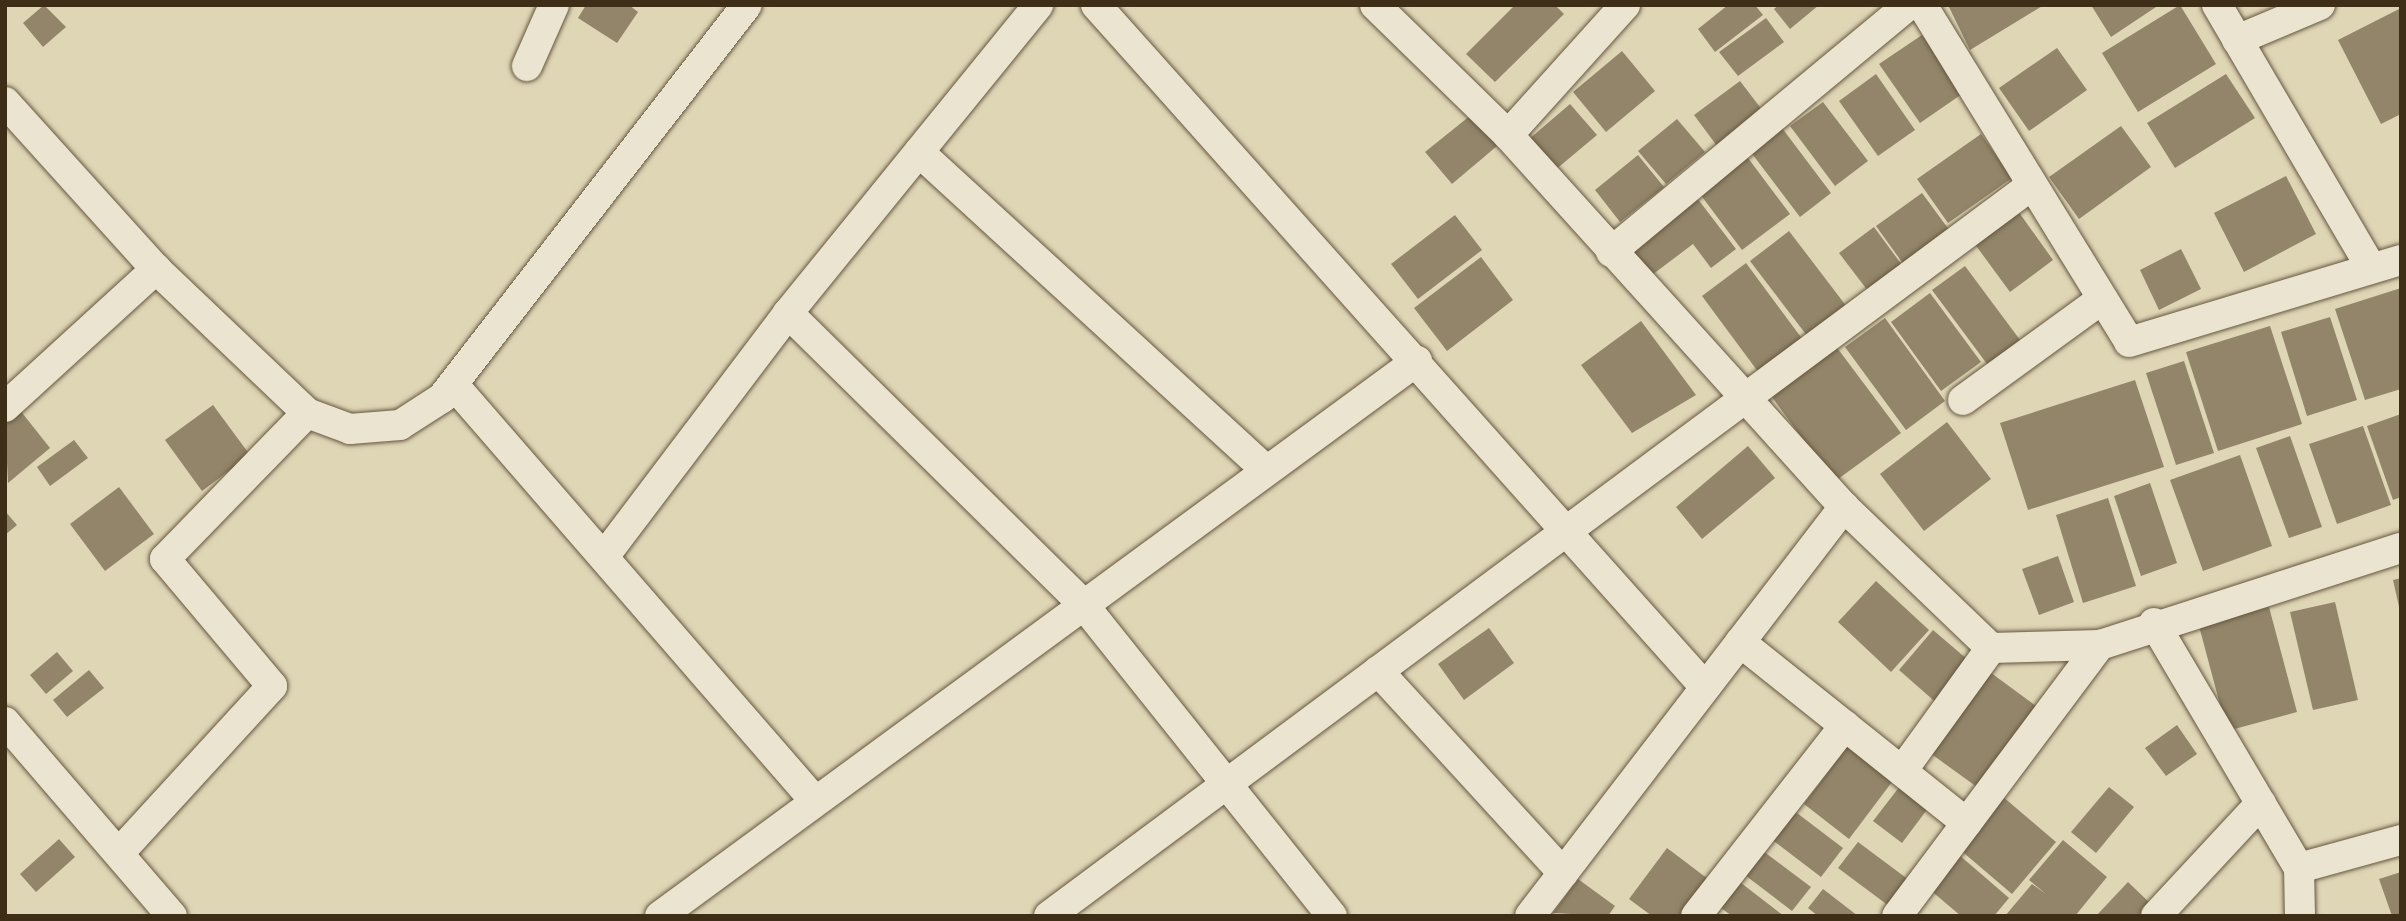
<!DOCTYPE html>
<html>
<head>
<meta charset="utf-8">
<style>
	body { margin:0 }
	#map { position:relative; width:2406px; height:921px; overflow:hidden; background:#dfd6b6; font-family:Cardo,serif }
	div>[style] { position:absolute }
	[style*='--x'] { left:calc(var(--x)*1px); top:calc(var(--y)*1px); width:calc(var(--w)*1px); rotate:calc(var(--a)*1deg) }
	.building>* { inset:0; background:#92856a }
	.roads { filter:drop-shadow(0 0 2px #66573f) drop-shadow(0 0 2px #66573f) }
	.street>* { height:30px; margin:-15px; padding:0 15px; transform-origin:15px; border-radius:15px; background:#eae4d0 }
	span { translate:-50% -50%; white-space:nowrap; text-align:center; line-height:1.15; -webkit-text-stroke:5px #eae4d0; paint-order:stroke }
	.frame { position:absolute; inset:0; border:7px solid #3e2d17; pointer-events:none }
</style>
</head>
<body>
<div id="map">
	<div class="building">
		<div style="clip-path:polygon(44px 5px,66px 27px,43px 47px,23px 23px)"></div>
		<div style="clip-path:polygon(586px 5px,629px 5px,638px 12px,617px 43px,578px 18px)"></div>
		<div style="clip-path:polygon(1515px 5px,1555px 5px,1564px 14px,1495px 82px,1466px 54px)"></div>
		<div style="clip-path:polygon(1728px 5px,1755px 5px,1763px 15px,1715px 52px,1698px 29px)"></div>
		<div style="clip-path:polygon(1779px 5px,1819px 5px,1790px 29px,1774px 9px)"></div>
		<div style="clip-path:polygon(1948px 5px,2044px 5px,1970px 50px)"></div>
		<div style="clip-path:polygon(2091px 5px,2159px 5px,2111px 37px)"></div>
		<div style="clip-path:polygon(2180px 5px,2216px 64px,2138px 112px,2102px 53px)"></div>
		<div style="clip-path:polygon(2401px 8px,2401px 114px,2381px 124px,2338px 40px)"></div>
		<div style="clip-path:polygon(1766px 18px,1784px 42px,1738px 76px,1719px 52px)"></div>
		<div style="clip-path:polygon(1922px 35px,1962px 94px,1920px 123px,1879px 64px)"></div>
		<div style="clip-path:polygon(2057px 48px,2087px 90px,2029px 131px,1999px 88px)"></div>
		<div style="clip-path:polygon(1622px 51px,1655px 91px,1606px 132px,1573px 92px)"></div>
		<div style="clip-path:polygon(1876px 74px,1915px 130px,1878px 156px,1839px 101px)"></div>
		<div style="clip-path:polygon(2226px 74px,2255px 118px,2175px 168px,2147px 123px)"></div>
		<div style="clip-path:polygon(1740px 81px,1766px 115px,1720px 150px,1694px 115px)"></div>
		<div style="clip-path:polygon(1823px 102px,1868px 161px,1835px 186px,1790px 126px)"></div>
		<div style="clip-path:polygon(1570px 104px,1597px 135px,1554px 171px,1528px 140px)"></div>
		<div style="clip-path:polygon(1471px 115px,1497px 146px,1452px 184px,1425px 152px)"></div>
		<div style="clip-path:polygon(1677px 119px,1705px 152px,1666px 184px,1638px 151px)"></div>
		<div style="clip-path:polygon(2121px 126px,2151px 167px,2079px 219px,2049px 177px)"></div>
		<div style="clip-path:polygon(1782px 128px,1831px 193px,1800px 217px,1750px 151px)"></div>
		<div style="clip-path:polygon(1981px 134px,2012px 178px,1948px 223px,1917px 179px)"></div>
		<div style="clip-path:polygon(1742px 150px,1790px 214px,1742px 250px,1694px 186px)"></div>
		<div style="clip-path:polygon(1638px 155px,1664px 187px,1620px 222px,1595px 190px)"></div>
		<div style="clip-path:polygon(2286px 176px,2316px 234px,2244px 272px,2214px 213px)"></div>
		<div style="clip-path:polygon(1922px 193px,1950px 231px,1904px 265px,1876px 226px)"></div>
		<div style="clip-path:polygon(1694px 194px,1736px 249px,1711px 268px,1693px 244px,1648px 278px,1625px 248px)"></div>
		<div style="clip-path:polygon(2018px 211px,2053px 260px,2010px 292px,1974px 243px)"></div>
		<div style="clip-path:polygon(1455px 215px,1482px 250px,1418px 299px,1391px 264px)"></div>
		<div style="clip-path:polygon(1874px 227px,1902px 265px,1868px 291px,1839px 253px)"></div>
		<div style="clip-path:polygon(1789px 231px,1847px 307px,1808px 337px,1750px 261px)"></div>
		<div style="clip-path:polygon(2181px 249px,2201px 289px,2159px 310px,2140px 270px)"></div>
		<div style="clip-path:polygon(1481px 257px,1513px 300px,1447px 351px,1414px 308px)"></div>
		<div style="clip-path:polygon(1746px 263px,1803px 340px,1759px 373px,1702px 296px)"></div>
		<div style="clip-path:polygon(1965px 266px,2026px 348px,1993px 372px,1932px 290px)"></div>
		<div style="clip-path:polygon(2401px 288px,2401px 389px,2365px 400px,2335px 309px)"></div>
		<div style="clip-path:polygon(1930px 293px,1981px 362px,1941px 391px,1891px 322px)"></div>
		<div style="clip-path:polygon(2330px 317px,2357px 400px,2307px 416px,2281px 332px)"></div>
		<div style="clip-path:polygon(1885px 318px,1945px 401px,1906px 430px,1845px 347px)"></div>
		<div style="clip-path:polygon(1641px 321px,1696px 395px,1632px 433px,1581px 365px)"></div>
		<div style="clip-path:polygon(2270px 326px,2302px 424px,2218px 451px,2186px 352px)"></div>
		<div style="clip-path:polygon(1835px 345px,1901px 433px,1834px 482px,1769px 393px)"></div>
		<div style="clip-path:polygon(2184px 361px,2214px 453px,2176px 465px,2146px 373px)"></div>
		<div style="clip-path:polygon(2135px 380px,2164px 467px,2028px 510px,2000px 423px)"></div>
		<div style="clip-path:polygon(213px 405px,250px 455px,202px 491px,165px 440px)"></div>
		<div style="clip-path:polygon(19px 409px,50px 448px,8px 483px,5px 421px)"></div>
		<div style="clip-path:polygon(2401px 414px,2401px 497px,2393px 500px,2367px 426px)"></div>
		<div style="clip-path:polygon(1947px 422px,1991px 479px,1924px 531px,1880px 474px)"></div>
		<div style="clip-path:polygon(2363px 426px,2391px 505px,2337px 524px,2309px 444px)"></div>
		<div style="clip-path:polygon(2290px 436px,2322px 527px,2289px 538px,2256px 448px)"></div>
		<div style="clip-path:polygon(74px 440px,88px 458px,50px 486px,37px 467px)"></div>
		<div style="clip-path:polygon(1748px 446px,1775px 478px,1702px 539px,1676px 507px)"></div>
		<div style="clip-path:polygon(2240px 455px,2272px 546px,2203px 571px,2170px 480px)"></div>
		<div style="clip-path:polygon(2150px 483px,2177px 563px,2141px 576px,2114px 496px)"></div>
		<div style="clip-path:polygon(119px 487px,154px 534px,105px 571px,70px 524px)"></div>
		<div style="clip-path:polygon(2108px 498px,2136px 586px,2083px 603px,2056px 515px)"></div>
		<div style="clip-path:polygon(5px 511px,17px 525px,5px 535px)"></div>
		<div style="clip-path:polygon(2058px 556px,2074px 602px,2039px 615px,2022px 569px)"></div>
		<div style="clip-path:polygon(2401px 578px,2401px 611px,2400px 611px,2393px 580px)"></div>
		<div style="clip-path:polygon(1876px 581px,1929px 630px,1891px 672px,1838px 622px)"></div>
		<div style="clip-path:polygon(2335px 602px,2358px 700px,2313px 710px,2290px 612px)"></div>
		<div style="clip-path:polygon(2269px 607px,2297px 712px,2227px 731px,2199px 626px)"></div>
		<div style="clip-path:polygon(1489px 628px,1514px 663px,1464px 700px,1438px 664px)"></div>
		<div style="clip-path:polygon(1933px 630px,1974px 665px,1940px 706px,1899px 670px)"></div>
		<div style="clip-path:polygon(57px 652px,73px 671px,46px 694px,30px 675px)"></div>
		<div style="clip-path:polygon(1983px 667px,2036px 706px,1977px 787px,1923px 748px)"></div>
		<div style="clip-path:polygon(89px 670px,104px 688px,67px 717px,53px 700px)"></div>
		<div style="clip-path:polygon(2177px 725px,2197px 754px,2166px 776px,2145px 748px)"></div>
		<div style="clip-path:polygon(1853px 739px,1898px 774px,1849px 839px,1804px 804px)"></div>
		<div style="clip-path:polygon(1907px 777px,1935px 799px,1902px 843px,1873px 821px)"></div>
		<div style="clip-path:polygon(2109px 787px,2134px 807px,2096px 853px,2071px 832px)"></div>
		<div style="clip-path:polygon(2002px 796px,2056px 842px,2012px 894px,1958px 848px)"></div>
		<div style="clip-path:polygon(1789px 807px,1843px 848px,1821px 877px,1767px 836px)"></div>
		<div style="clip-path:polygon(59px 839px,75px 857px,36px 892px,20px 874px)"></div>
		<div style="clip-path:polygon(2063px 840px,2107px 877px,2075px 916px,2005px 916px,2032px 884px,2046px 894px,2029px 880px)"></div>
		<div style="clip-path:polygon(1858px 842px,1913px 883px,1893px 909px,1838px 868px)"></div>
		<div style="clip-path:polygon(1755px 845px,1811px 887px,1792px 911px,1737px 869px)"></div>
		<div style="clip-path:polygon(1667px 848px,1712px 882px,1686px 916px,1652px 916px,1629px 899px)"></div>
		<div style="clip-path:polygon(1958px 854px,2009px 898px,1994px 916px,1961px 916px,1929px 889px)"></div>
		<div style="clip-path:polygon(2401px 872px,2401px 916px,2392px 916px,2379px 879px)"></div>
		<div style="clip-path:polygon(1732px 876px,1784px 916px,1732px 916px,1713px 902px)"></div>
		<div style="clip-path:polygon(1578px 879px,1615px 906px,1608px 916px,1553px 913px)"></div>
		<div style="clip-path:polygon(2128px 882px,2153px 906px,2144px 916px,2096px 916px)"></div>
		<div style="clip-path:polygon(1823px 889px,1858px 916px,1818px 916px,1808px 908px)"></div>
	</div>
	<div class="roads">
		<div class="street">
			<div style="--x:1096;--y:5;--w:914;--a:48.24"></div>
			<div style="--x:1375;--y:5;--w:186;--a:44.3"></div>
			<div style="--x:1508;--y:135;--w:501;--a:47.91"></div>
			<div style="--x:1844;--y:507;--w:204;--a:43.8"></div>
			<div style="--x:1991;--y:648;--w:109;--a:-1.6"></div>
			<div style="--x:2100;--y:645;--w:316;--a:-17.9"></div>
			<div style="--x:1922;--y:5;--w:395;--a:58.4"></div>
			<div style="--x:2129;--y:342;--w:284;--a:-16.8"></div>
			<div style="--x:2217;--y:5;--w:305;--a:59.6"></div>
			<div style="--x:2237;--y:40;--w:90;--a:-22.9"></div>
			<div style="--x:527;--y:66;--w:67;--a:-66.1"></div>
			<div style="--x:5;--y:102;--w:225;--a:47.9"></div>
			<div style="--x:156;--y:269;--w:209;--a:43.6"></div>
			<div style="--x:307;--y:413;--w:46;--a:20.4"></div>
			<div style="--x:350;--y:429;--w:50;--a:-4.6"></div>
			<div style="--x:400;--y:425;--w:50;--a:-32.7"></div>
			<div style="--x:442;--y:398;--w:497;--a:-52.2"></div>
			<div style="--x:1508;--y:135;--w:175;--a:-48"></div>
			<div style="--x:919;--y:152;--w:471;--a:42.5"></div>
			<div style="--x:1611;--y:252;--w:387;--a:-39.7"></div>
			<div style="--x:788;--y:313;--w:414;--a:44.6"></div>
			<div style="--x:1083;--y:604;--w:399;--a:51.4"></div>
			<div style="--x:453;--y:384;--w:552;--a:49.04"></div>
			<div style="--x:1963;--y:400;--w:172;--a:-36"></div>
			<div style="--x:5;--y:407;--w:205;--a:-42.4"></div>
			<div style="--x:606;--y:554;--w:302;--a:-52.9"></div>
			<div style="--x:788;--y:313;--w:397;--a:-50.9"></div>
			<div style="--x:2154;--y:623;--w:285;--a:59.4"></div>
			<div style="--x:2299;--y:868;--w:48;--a:88.8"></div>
			<div style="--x:1740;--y:642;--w:290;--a:38.6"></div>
			<div style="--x:1378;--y:671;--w:274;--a:47.5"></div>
			<div style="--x:5;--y:722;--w:256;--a:49.3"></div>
			<div style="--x:1902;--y:771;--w:152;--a:-54.1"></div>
			<div style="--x:120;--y:852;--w:225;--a:-47.5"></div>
			<div style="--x:272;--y:686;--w:166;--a:-130.1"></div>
			<div style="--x:165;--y:559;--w:204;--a:-45.8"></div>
			<div style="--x:2299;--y:868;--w:106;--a:-15.4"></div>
			<div style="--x:660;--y:916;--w:939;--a:-36.25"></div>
			<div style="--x:1049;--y:916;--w:1225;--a:-36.64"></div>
			<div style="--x:1530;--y:916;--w:516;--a:-52.49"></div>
			<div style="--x:1696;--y:916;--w:242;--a:-52"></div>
			<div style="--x:1897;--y:916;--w:339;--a:-53.2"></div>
			<div style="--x:2156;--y:916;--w:154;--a:-47.1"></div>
		</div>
	</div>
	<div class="frame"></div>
</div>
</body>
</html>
